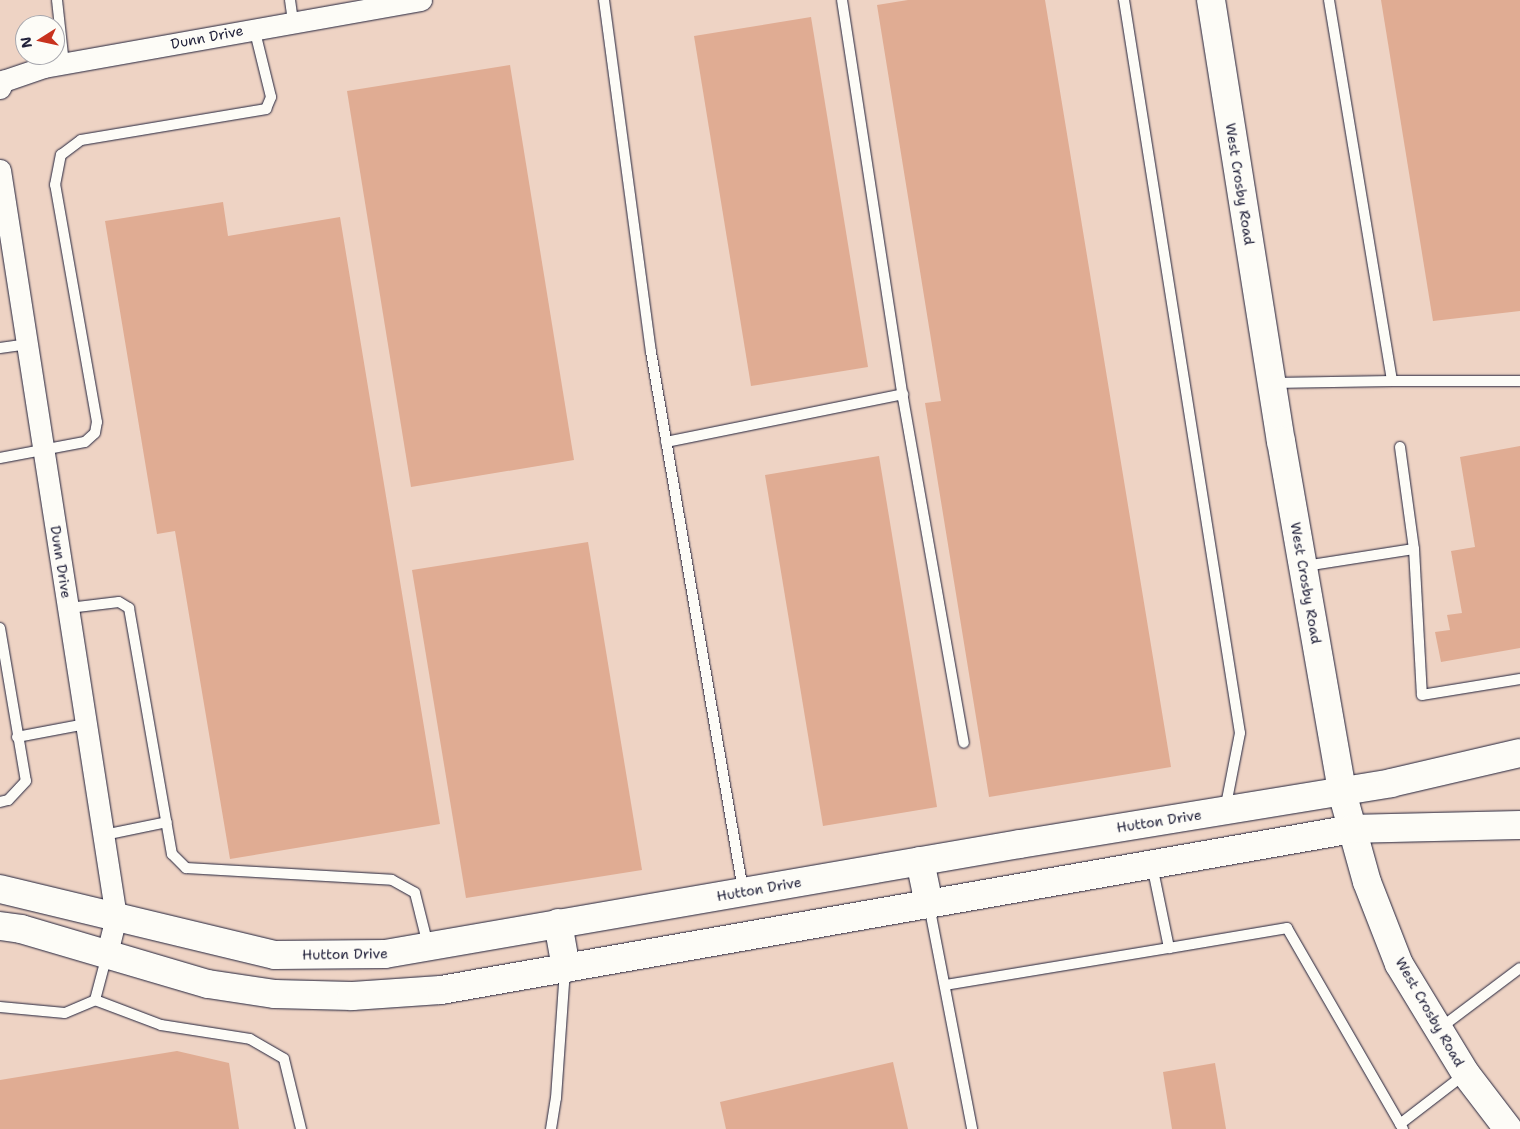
<!DOCTYPE html>
<html>
<head>
<meta charset="utf-8">
<style>
	body { margin:0 }
	#map { position:relative; width:1520px; height:1129px; overflow:hidden; background:#f4e4d9; font-family:"Shantell Sans",sans-serif }
	div>[style] { position:absolute }
	[style*='--x'] { left:calc(var(--x)*1px); top:calc(var(--y)*1px); width:calc(var(--w)*1px); rotate:calc(var(--a)*1deg) }
	.built>* { inset:0; background:#eed3c4 }
	.building>* { inset:0; background:#e0ac93 }
	.roads { filter:drop-shadow(0 0 1px #22223b) drop-shadow(0 0 1px #22223b) }
	.lane>* { height:10px; margin:-5px; padding:0 5px; transform-origin:5px; border-radius:5px; background:#fdfcf7 }
	.street>* { height:21px; margin:-10.5px; padding:0 10.5px; transform-origin:10.5px; border-radius:10.5px; background:#fdfcf7 }
	.secondary>* { height:28px; margin:-14px; padding:0 14px; transform-origin:14px; border-radius:14px; background:#fdfcf7 }
	span { translate:-50% -50%; white-space:nowrap; text-align:center; line-height:1.15; -webkit-text-stroke:4px #fdfcf7; paint-order:stroke }
	.street-label { font-size:14px; color:#22223b }
	.north { position:absolute; left:15px; top:15px; width:50px; height:50px; box-sizing:border-box; background:#fdfcf7; border:1px solid #a5a5ac; border-radius:50%; rotate:260deg; font-size:14px; font-weight:700; line-height:20px; text-align:center; color:#22223b }
	.north::after { content:''; display:block; margin:auto; width:18px; height:22px; background:#c8321e; clip-path:polygon(50% 0,100% 100%,50% 72%,0 100%) }
</style>
</head>
<body>
<div id="map">
	<div class="built">
		<div style="clip-path:polygon(evenodd,0 0,1520px 0,1520px 1129px,0 1129px,0 0,25px 25px,55px 25px,55px 55px,25px 55px,25px 25px)"></div>
	</div>
	<div class="building">
		<div style="clip-path:polygon(908px 0,1045px 0,1171px 767px,989px 797px,925px 403px,941px 401px,877px 5px)"></div>
		<div style="clip-path:polygon(1381px 0,1520px 0,1520px 311px,1433px 321px)"></div>
		<div style="clip-path:polygon(811px 17px,868px 367px,751px 386px,694px 36px)"></div>
		<div style="clip-path:polygon(510px 65px,574px 460px,411px 487px,347px 91px)"></div>
		<div style="clip-path:polygon(223px 202px,228px 236px,340px 217px,440px 824px,230px 859px,175px 531px,157px 534px,105px 221px)"></div>
		<div style="clip-path:polygon(1520px 446px,1520px 648px,1441px 662px,1435px 632px,1450px 630px,1447px 615px,1462px 613px,1451px 551px,1475px 547px,1460px 457px)"></div>
		<div style="clip-path:polygon(879px 456px,937px 807px,823px 826px,765px 475px)"></div>
		<div style="clip-path:polygon(588px 542px,642px 870px,466px 898px,412px 570px)"></div>
		<div style="clip-path:polygon(177px 1051px,229px 1063px,239px 1129px,0 1129px,0 1080px)"></div>
		<div style="clip-path:polygon(893px 1062px,908px 1129px,726px 1129px,720px 1102px)"></div>
		<div style="clip-path:polygon(1215px 1063px,1226px 1129px,1172px 1129px,1163px 1072px)"></div>
	</div>
	<div class="roads">
		<div class="lane">
			<div style="--x:57;--y:0;--w:64;--a:83.8"></div>
			<div style="--x:290;--y:0;--w:21;--a:82"></div>
			<div style="--x:604;--y:0;--w:355;--a:82.4"></div>
			<div style="--x:651;--y:352;--w:546;--a:80.3"></div>
			<div style="--x:842;--y:0;--w:403;--a:81.3"></div>
			<div style="--x:903;--y:398;--w:350;--a:80"></div>
			<div style="--x:1124;--y:0;--w:742;--a:81.01"></div>
			<div style="--x:1240;--y:733;--w:78;--a:101"></div>
			<div style="--x:1329;--y:0;--w:386;--a:80.6"></div>
			<div style="--x:1392;--y:381;--w:128;--a:0"></div>
			<div style="--x:0;--y:348;--w:27;--a:-8"></div>
			<div style="--x:1273;--y:383;--w:119;--a:-1"></div>
			<div style="--x:666;--y:442;--w:242;--a:-11.4"></div>
			<div style="--x:1400;--y:447;--w:103;--a:82.2"></div>
			<div style="--x:0;--y:458;--w:86;--a:-10.7"></div>
			<div style="--x:85;--y:442;--w:13;--a:-42"></div>
			<div style="--x:95;--y:433;--w:11;--a:-80"></div>
			<div style="--x:97;--y:422;--w:241;--a:-100"></div>
			<div style="--x:55;--y:185;--w:31;--a:-79"></div>
			<div style="--x:61;--y:155;--w:25;--a:-37"></div>
			<div style="--x:81;--y:140;--w:188;--a:-9.5"></div>
			<div style="--x:266;--y:109;--w:13;--a:-67"></div>
			<div style="--x:271;--y:97;--w:71;--a:-103.8"></div>
			<div style="--x:1305;--y:566;--w:110;--a:-8.9"></div>
			<div style="--x:1414;--y:549;--w:146;--a:86.9"></div>
			<div style="--x:1422;--y:695;--w:99;--a:-9.3"></div>
			<div style="--x:69;--y:608;--w:50;--a:-6.8"></div>
			<div style="--x:119;--y:602;--w:12;--a:31"></div>
			<div style="--x:129;--y:608;--w:250;--a:80.1"></div>
			<div style="--x:172;--y:854;--w:20;--a:45"></div>
			<div style="--x:186;--y:868;--w:206;--a:3.3"></div>
			<div style="--x:392;--y:880;--w:26;--a:29"></div>
			<div style="--x:415;--y:893;--w:54;--a:76"></div>
			<div style="--x:0;--y:628;--w:155;--a:80.4"></div>
			<div style="--x:26;--y:781;--w:26;--a:133"></div>
			<div style="--x:8;--y:800;--w:8;--a:166"></div>
			<div style="--x:17;--y:737;--w:70;--a:-10.7"></div>
			<div style="--x:104;--y:835;--w:64;--a:-11.7"></div>
			<div style="--x:1152;--y:865;--w:85;--a:78.4"></div>
			<div style="--x:1169;--y:948;--w:120;--a:-9.6"></div>
			<div style="--x:1287;--y:928;--w:232;--a:60"></div>
			<div style="--x:929;--y:905;--w:228;--a:79.1"></div>
			<div style="--x:945;--y:985;--w:227;--a:-9.4"></div>
			<div style="--x:95;--y:1000;--w:71;--a:20.7"></div>
			<div style="--x:161;--y:1025;--w:90;--a:8.9"></div>
			<div style="--x:250;--y:1039;--w:39;--a:30"></div>
			<div style="--x:284;--y:1059;--w:72;--a:76.3"></div>
			<div style="--x:0;--y:1007;--w:65;--a:5.3"></div>
			<div style="--x:65;--y:1013;--w:33;--a:-23"></div>
			<div style="--x:95;--y:1000;--w:47;--a:-75.1"></div>
			<div style="--x:1439;--y:1029;--w:101;--a:-37"></div>
			<div style="--x:1400;--y:1124;--w:82;--a:-37.6"></div>
			<div style="--x:551;--y:1129;--w:31;--a:-81"></div>
			<div style="--x:556;--y:1098;--w:129;--a:-86"></div>
		</div>
		<div class="street">
			<div style="--x:0;--y:88;--w:8;--a:-67"></div>
			<div style="--x:3;--y:81;--w:43;--a:-18.9"></div>
			<div style="--x:44;--y:67;--w:383;--a:-10.1"></div>
			<div style="--x:0;--y:170;--w:756;--a:81.17"></div>
			<div style="--x:116;--y:917;--w:38;--a:104"></div>
		</div>
		<div class="secondary">
			<div style="--x:1211;--y:0;--w:447;--a:81"></div>
			<div style="--x:1281;--y:441;--w:356;--a:80.1"></div>
			<div style="--x:1342;--y:792;--w:93;--a:74.5"></div>
			<div style="--x:1367;--y:882;--w:88;--a:68.7"></div>
			<div style="--x:1399;--y:964;--w:129;--a:58.7"></div>
			<div style="--x:1466;--y:1074;--w:69;--a:52.6"></div>
			<div style="--x:920;--y:861;--w:44;--a:78.2"></div>
			<div style="--x:0;--y:889;--w:283;--a:13.5"></div>
			<div style="--x:275;--y:955;--w:110;--a:-0.5"></div>
			<div style="--x:385;--y:954;--w:644;--a:-9.83"></div>
			<div style="--x:1020;--y:844;--w:376;--a:-9.3"></div>
			<div style="--x:1391;--y:783;--w:132;--a:-13.1"></div>
			<div style="--x:558;--y:923;--w:46;--a:79.9"></div>
			<div style="--x:0;--y:926;--w:21;--a:8"></div>
			<div style="--x:21;--y:929;--w:195;--a:16.4"></div>
			<div style="--x:208;--y:984;--w:68;--a:8.5"></div>
			<div style="--x:275;--y:994;--w:77;--a:1.5"></div>
			<div style="--x:352;--y:996;--w:89;--a:-3.9"></div>
			<div style="--x:441;--y:990;--w:925;--a:-10.02"></div>
			<div style="--x:1352;--y:829;--w:168;--a:-1.4"></div>
		</div>
	</div>
	<div class="street-label">
		<span style="left:207px;top:37px;rotate:-11deg">Dunn Drive</span>
		<span style="left:1240px;top:184px;rotate:81deg">West Crosby Road</span>
		<span style="left:61px;top:562px;rotate:81deg">Dunn Drive</span>
		<span style="left:1306px;top:583px;rotate:80deg">West Crosby Road</span>
		<span style="left:1159px;top:821px;rotate:-9deg">Hutton Drive</span>
		<span style="left:759px;top:889px;rotate:-10deg">Hutton Drive</span>
		<span style="left:345px;top:954px;rotate:-1deg">Hutton Drive</span>
		<span style="left:1430px;top:1012px;rotate:60deg">West Crosby Road</span>
	</div>
	<div class="north">N</div>
</div>
</body>
</html>
